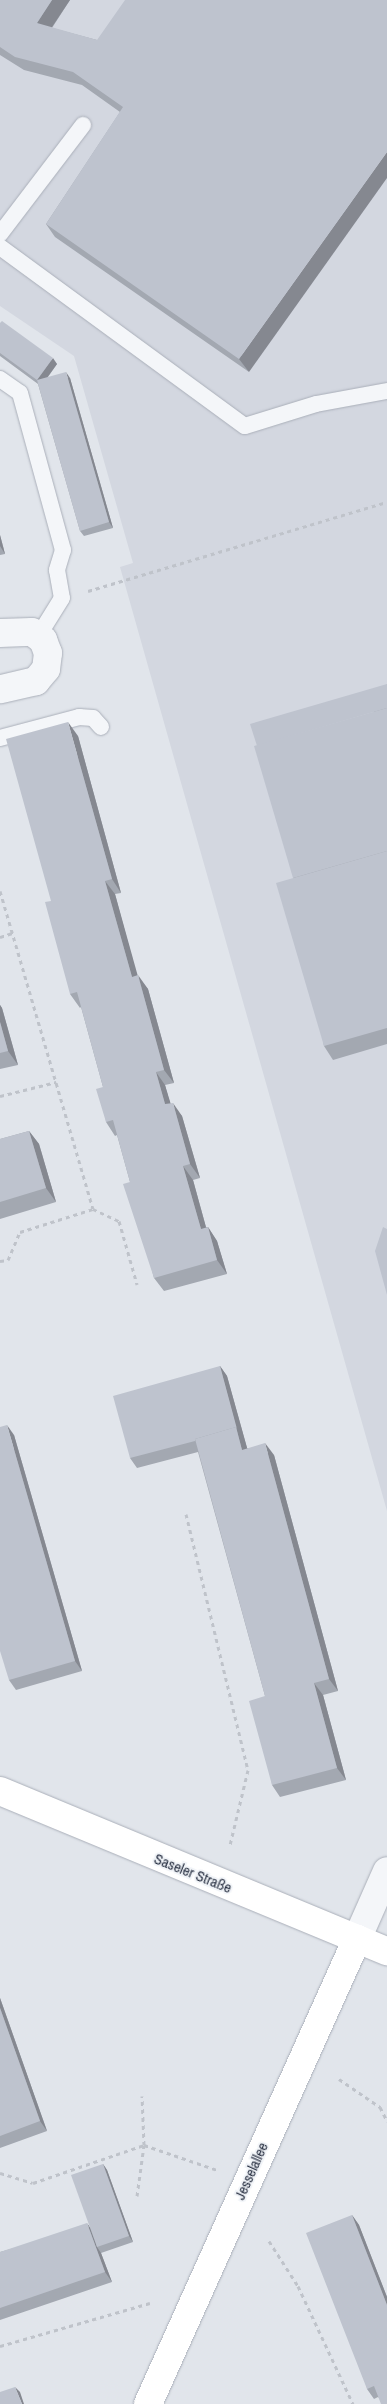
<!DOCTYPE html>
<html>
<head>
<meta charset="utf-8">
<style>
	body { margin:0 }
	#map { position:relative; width:387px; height:2404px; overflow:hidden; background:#e1e5eb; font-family:"Archivo Narrow",sans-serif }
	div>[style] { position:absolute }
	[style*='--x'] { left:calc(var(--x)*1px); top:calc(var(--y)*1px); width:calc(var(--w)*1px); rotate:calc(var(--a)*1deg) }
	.built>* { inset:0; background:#d3d7e0 }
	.path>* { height:3px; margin-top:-1.5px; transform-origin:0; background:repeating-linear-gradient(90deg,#bfc3ca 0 4px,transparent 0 8px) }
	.roads { filter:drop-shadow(0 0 1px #aaafb9) drop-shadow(0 0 1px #aaafb9) }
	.lane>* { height:16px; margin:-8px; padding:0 8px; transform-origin:8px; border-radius:8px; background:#f4f6f9 }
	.street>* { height:28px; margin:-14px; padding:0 14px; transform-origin:14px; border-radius:14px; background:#f4f6f9 }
	.secondary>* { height:28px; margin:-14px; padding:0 14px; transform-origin:14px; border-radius:14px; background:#fff }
	.wall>* { inset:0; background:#a3a8b1 }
	.shaded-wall>* { inset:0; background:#858890 }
	.building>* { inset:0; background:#bec3ce }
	span { translate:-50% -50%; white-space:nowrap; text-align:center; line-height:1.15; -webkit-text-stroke:4px #f1f4f8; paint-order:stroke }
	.street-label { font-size:15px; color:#293143 }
</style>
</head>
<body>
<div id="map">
	<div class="built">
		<div style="clip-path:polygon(0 0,387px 0,387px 1511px,120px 567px,133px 563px,74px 356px,0 306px)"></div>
	</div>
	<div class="path">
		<div style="--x:88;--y:591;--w:312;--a:-16.6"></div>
		<div style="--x:0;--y:891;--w:331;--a:73.7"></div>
		<div style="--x:0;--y:937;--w:13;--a:-18"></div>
		<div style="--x:0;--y:1096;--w:58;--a:-14"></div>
		<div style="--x:0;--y:1261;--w:8;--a:-7"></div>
		<div style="--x:8;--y:1260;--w:30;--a:-67"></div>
		<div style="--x:20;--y:1232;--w:77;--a:-17.5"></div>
		<div style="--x:93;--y:1209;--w:29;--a:25"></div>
		<div style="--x:119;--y:1221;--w:66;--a:74.1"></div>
		<div style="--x:186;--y:1514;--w:263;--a:76.4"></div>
		<div style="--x:248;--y:1770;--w:77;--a:103.5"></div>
		<div style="--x:339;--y:2079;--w:50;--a:34.3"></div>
		<div style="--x:380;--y:2107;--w:16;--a:63"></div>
		<div style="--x:0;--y:2173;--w:34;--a:17"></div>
		<div style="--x:33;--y:2183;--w:117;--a:-18.9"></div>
		<div style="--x:144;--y:2145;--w:77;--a:18.9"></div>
		<div style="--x:137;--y:2196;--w:51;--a:-82.2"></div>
		<div style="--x:144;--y:2145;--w:49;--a:-92.3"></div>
		<div style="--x:269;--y:2241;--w:54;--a:57.2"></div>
		<div style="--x:298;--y:2286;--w:130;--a:65"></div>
		<div style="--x:0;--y:2346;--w:156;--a:-16"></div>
	</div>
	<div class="roads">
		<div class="lane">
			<div style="--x:0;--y:234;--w:137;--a:-52.7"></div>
			<div style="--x:0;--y:247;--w:303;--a:36.2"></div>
			<div style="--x:245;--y:426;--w:74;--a:-17.2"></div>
			<div style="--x:316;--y:404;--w:72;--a:-10.4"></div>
			<div style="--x:0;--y:379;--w:24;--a:35"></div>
			<div style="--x:20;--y:393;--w:163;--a:74.7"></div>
			<div style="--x:63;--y:550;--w:21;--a:107"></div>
			<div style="--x:57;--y:570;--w:28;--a:80"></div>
			<div style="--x:62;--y:598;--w:44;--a:121.9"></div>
			<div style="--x:0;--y:738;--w:82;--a:-14.9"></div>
			<div style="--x:79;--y:717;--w:14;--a:4"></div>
			<div style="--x:93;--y:718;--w:12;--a:48"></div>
		</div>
		<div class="street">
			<div style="--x:0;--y:633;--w:32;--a:-2"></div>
			<div style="--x:32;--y:632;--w:14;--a:36"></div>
			<div style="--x:43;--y:640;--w:14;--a:69"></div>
			<div style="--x:48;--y:653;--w:16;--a:97"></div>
			<div style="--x:46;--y:669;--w:16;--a:130"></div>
			<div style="--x:36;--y:681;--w:37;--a:167"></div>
			<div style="--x:357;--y:1939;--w:74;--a:-66.2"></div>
		</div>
		<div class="secondary">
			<div style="--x:0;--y:1791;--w:419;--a:22.5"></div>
			<div style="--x:148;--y:2404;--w:510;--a:-65.8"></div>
		</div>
	</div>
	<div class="wall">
		<div style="clip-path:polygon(0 0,70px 0,52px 28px,97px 40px,249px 372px,55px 237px,46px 224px,120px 112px,82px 85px,24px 70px,0 55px)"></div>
		<div style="clip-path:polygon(0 323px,57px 364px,48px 377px,70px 378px,113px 528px,84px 536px,80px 531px,38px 384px,0 356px)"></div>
		<div style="clip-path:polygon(0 535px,5px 554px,0 555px)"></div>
		<div style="clip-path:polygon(387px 684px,387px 1044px,333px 1060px,324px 1046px,293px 878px)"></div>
		<div style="clip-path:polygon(78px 736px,121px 893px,115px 894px,137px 976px,148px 989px,174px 1083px,165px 1085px,170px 1103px,182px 1116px,200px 1178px,193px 1180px,206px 1227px,208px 1227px,217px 1241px,227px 1274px,164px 1291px,154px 1278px,130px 1182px,117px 1135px,115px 1136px,106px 1122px,103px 1087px,81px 1007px,80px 1008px,70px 994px)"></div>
		<div style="clip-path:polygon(0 1005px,2px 1008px,18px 1065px,0 1069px)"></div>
		<div style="clip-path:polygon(29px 1131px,39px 1144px,56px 1202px,0 1219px,0 1139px)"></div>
		<div style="clip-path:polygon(220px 1366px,227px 1376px,247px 1448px,274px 1455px,338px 1691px,323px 1695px,346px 1780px,280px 1797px,272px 1785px,265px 1696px,198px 1452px,137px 1468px,130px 1458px)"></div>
		<div style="clip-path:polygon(14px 1435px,82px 1671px,16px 1690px,9px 1680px)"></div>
		<div style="clip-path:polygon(0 1998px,47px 2131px,0 2148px)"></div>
		<div style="clip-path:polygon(103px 2164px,107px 2170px,133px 2242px,101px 2253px,112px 2282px,0 2320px,0 2252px,90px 2227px)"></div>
		<div style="clip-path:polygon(352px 2215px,359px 2225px,387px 2297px,387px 2404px,378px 2397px,374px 2399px,367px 2389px)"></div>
	</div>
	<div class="shaded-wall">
		<div style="clip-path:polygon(52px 0,70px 0,46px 36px,37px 23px)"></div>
		<div style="clip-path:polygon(387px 152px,387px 178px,249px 372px,239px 359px)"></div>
		<div style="clip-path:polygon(53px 358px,57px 364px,41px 386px,37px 380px)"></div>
		<div style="clip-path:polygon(66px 372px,70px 378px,113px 528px,109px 522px)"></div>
		<div style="clip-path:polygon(0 535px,5px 554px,0 546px)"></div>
		<div style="clip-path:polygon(68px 722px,78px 736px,121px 893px,112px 879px)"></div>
		<div style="clip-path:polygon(105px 881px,115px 894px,142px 991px,132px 977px)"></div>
		<div style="clip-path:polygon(138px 975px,148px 989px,174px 1083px,164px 1070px)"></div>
		<div style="clip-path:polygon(0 1005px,2px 1008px,18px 1065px,8px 1051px,0 1022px)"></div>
		<div style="clip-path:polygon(156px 1072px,165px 1085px,175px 1118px,165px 1104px)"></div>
		<div style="clip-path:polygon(173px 1103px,182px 1116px,200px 1178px,190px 1164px)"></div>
		<div style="clip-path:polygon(29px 1131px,39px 1144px,56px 1202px,46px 1188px)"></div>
		<div style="clip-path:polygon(183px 1166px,193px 1180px,210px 1242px,201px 1229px)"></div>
		<div style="clip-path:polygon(208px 1227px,217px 1241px,227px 1274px,217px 1260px)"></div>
		<div style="clip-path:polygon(220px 1366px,227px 1376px,251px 1462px,242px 1450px)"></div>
		<div style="clip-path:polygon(7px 1425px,14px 1435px,82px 1671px,75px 1661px)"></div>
		<div style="clip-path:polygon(265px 1443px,274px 1455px,338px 1691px,329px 1679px)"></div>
		<div style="clip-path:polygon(314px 1683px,323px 1695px,346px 1780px,337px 1768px)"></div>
		<div style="clip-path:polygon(0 1998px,47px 2131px,40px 2121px,0 2008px)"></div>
		<div style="clip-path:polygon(103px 2164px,107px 2170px,133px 2242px,129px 2236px)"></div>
		<div style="clip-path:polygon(352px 2215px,359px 2225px,387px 2297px,387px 2305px)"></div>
		<div style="clip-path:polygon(87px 2223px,94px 2233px,97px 2247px,101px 2253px,112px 2282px,105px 2272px)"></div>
		<div style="clip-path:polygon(15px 2387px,20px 2392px,24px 2404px,22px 2404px)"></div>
	</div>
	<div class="building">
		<div style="clip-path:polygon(0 0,52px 0,37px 23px,97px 40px,125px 0,387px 0,387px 152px,239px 359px,46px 224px,123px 107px,73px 72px,15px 57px,0 47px)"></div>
		<div style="clip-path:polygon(2px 321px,53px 358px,37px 380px,0 353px,0 323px)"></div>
		<div style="clip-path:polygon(66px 372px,109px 522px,80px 531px,37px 380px)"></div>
		<div style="clip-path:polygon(387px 684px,387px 708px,257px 746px,250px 724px)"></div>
		<div style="clip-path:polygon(387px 708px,387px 851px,293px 878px,254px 746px)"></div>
		<div style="clip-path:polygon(68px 722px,112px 879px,105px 881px,132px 977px,138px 975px,164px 1070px,156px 1072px,165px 1104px,173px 1103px,190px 1164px,183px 1166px,201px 1229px,208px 1227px,217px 1260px,154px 1278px,123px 1184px,130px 1182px,113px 1120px,106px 1122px,96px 1089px,103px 1087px,77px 992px,70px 994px,45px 902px,51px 901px,6px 739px)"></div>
		<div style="clip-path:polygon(387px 851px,387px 1028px,324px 1046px,276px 883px)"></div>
		<div style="clip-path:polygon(0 1022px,8px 1051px,0 1053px)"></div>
		<div style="clip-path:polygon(29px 1131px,46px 1188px,0 1202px,0 1139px)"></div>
		<div style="clip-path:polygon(383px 1227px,387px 1229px,387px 1295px,375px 1251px)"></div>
		<div style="clip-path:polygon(220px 1366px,237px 1429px,236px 1427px,195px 1439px,195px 1441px,130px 1458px,113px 1396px)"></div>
		<div style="clip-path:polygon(7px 1425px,75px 1661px,9px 1680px,0 1651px,0 1427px)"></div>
		<div style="clip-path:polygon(236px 1427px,242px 1450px,265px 1443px,329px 1679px,314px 1683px,337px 1768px,272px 1785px,249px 1701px,265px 1696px,195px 1439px)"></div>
		<div style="clip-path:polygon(0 2008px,40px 2121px,0 2136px)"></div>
		<div style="clip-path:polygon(103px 2164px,129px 2236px,97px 2247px,71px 2175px)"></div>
		<div style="clip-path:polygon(352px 2215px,387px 2305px,387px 2404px,381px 2404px,374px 2386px,367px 2389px,306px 2233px)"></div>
		<div style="clip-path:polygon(87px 2223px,105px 2272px,0 2308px,0 2252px)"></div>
		<div style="clip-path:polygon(15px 2387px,22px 2404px,0 2404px,0 2392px)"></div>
	</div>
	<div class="street-label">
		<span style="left:193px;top:1873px;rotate:22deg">Saseler Straße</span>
		<span style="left:251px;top:2171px;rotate:-66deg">Jesselallee</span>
	</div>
</div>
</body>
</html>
